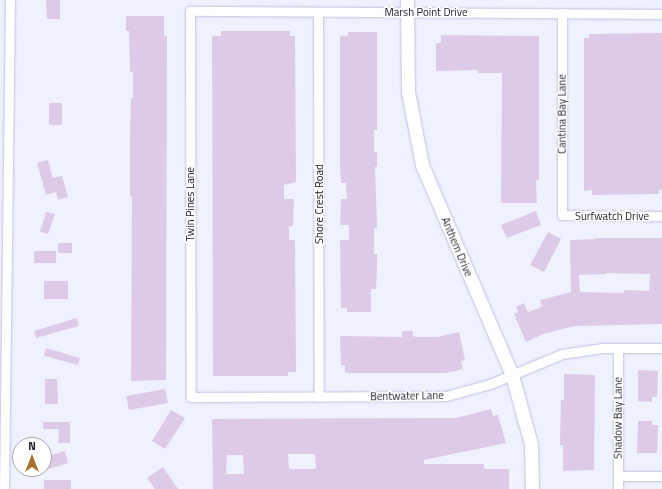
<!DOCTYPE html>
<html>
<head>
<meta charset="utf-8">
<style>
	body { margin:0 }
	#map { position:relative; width:662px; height:489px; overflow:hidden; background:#f0f1fe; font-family:"Titillium Web",sans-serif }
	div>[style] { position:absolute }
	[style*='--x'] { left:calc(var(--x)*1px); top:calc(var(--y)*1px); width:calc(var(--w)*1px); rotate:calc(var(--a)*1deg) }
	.building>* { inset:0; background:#ddcae7 }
	.roads { filter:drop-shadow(0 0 1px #c0c1e1) drop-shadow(0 0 1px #c0c1e1) }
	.street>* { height:9px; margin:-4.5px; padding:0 4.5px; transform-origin:4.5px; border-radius:4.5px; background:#fff }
	.secondary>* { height:13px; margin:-6.5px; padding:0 6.5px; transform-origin:6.5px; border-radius:6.5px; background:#fff }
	span { translate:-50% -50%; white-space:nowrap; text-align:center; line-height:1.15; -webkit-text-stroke:3px #fff; paint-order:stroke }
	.street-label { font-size:11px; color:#22222e }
	.north { position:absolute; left:12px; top:437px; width:40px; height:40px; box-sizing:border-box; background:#fff; border:1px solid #a7a7ab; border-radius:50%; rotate:0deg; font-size:11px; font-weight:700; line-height:16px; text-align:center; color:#22222e }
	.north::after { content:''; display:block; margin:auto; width:14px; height:18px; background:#a6722a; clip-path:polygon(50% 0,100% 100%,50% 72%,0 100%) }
</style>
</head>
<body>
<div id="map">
	<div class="building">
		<div style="clip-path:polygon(46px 0,60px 0,60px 19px,47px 19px)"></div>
		<div style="clip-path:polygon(126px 16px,164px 16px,164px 36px,167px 36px,166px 380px,131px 381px,132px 196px,130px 196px,130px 139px,131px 98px,133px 98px,133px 72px,130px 72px,129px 31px,126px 31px)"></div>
		<div style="clip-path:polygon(221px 31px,290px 31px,290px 36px,295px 36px,296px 182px,284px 185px,284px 199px,294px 199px,293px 226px,289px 226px,289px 240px,295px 240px,296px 372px,288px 372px,288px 376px,213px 376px,212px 36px,221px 36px)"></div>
		<div style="clip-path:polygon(348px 32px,377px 32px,377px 130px,374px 130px,374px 152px,377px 152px,377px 167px,375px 167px,377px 228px,374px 228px,374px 254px,377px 254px,377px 269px,376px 289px,371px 289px,371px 312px,347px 312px,347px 308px,341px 308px,340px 240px,349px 240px,349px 225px,340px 225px,341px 199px,347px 199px,346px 183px,341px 183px,340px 167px,340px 36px,348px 36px)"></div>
		<div style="clip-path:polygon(662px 33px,662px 190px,659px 190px,659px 194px,592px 195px,592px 190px,584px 191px,584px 38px,589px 38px,589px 34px)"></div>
		<div style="clip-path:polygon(441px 35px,539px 36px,539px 180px,536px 180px,537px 203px,501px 203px,502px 73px,478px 73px,478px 70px,436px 71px,436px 43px,441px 43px)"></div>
		<div style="clip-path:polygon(49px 103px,62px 103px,62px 125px,49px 125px)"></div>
		<div style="clip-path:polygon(48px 160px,53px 178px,62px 176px,68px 197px,58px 200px,56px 192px,46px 195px,37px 163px)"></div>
		<div style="clip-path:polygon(536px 211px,541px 225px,507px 238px,501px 225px)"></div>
		<div style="clip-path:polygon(46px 212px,55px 214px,48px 234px,40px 232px)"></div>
		<div style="clip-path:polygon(548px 232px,561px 239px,544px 272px,530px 265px)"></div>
		<div style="clip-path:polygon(evenodd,595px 238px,662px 238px,662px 324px,575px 326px,543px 334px,526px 342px,514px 314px,518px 312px,516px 307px,524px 303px,528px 312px,542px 307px,540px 300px,571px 292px,570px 240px,595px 239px,595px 238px,606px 273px,650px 274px,649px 291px,624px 290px,624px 293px,580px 292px,579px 275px,606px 274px,606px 273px)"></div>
		<div style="clip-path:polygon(58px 243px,72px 243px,72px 253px,58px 253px)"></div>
		<div style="clip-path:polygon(34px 251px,56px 251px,56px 263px,34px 263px)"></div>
		<div style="clip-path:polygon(44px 281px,68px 281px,68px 299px,44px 299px)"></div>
		<div style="clip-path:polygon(77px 318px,79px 326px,36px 338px,34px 331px)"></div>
		<div style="clip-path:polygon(402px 331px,413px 331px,413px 336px,417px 337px,437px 337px,459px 332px,465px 360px,461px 361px,463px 369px,446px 373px,345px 373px,345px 365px,341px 365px,340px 336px,402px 337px)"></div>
		<div style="clip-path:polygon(46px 348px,80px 358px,78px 365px,44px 356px)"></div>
		<div style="clip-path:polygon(638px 370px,658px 371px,657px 397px,652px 397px,652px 402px,638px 401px)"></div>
		<div style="clip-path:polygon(564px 374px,595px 375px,594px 470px,563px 471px,563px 445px,560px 445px,561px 400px,564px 400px)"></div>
		<div style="clip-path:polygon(45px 379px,57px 379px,58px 404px,45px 404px)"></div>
		<div style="clip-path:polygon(165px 389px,168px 403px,129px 410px,126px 396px)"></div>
		<div style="clip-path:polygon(evenodd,491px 409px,493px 416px,498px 415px,506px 443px,424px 460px,424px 464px,484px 464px,484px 469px,509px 469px,509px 489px,213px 489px,212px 419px,444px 418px,456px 418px,491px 409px,288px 454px,315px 454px,316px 469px,289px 469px,288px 454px,491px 409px,227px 455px,243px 455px,244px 474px,226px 474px,227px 455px)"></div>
		<div style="clip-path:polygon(171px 410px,185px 418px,165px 449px,152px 441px)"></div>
		<div style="clip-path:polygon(638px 421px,652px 421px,652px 425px,658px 425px,657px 453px,637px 453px)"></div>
		<div style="clip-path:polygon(43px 422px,70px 422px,70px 443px,58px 443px,59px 429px,43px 429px)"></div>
		<div style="clip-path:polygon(65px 451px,68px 463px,46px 470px,44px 457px)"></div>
		<div style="clip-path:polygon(163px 467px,178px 489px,155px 489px,147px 478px)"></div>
		<div style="clip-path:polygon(44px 480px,71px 480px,71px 489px,44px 489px)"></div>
	</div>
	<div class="roads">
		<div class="street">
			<div style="--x:318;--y:12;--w:385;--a:89.9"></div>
			<div style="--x:562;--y:13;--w:202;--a:90"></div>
			<div style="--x:562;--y:215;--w:100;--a:0.6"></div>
			<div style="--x:662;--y:14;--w:472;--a:-179.6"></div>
			<div style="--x:190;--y:11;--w:386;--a:89.9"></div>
			<div style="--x:191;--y:397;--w:255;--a:-0.2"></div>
			<div style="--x:446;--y:396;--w:46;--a:-15.3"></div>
			<div style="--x:490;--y:384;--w:78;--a:-22.6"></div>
			<div style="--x:562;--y:354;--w:40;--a:-8.5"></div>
			<div style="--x:602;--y:348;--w:60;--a:0"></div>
			<div style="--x:618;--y:476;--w:44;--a:0"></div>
			<div style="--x:4;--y:489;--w:489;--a:-89.3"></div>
			<div style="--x:618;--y:489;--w:141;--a:-90"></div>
		</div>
		<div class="secondary">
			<div style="--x:407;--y:0;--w:92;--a:89.4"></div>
			<div style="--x:408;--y:92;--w:74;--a:79.1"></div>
			<div style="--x:422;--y:165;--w:228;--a:66.8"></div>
			<div style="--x:512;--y:375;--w:72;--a:74.6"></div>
			<div style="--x:531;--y:444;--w:45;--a:88.7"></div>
		</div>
	</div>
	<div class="street-label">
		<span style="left:426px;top:12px">Marsh Point Drive</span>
		<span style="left:562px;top:114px;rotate:-90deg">Cantina Bay Lane</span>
		<span style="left:190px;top:204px;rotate:-90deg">Twin Pines Lane</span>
		<span style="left:319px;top:204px;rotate:-90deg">Shore Crest Road</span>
		<span style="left:612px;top:216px">Surfwatch Drive</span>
		<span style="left:457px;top:247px;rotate:67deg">Anthem Drive</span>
		<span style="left:407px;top:396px;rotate:-1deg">Bentwater Lane</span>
		<span style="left:618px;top:418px;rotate:-90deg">Shadow Bay Lane</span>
	</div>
	<div class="north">N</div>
</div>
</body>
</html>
